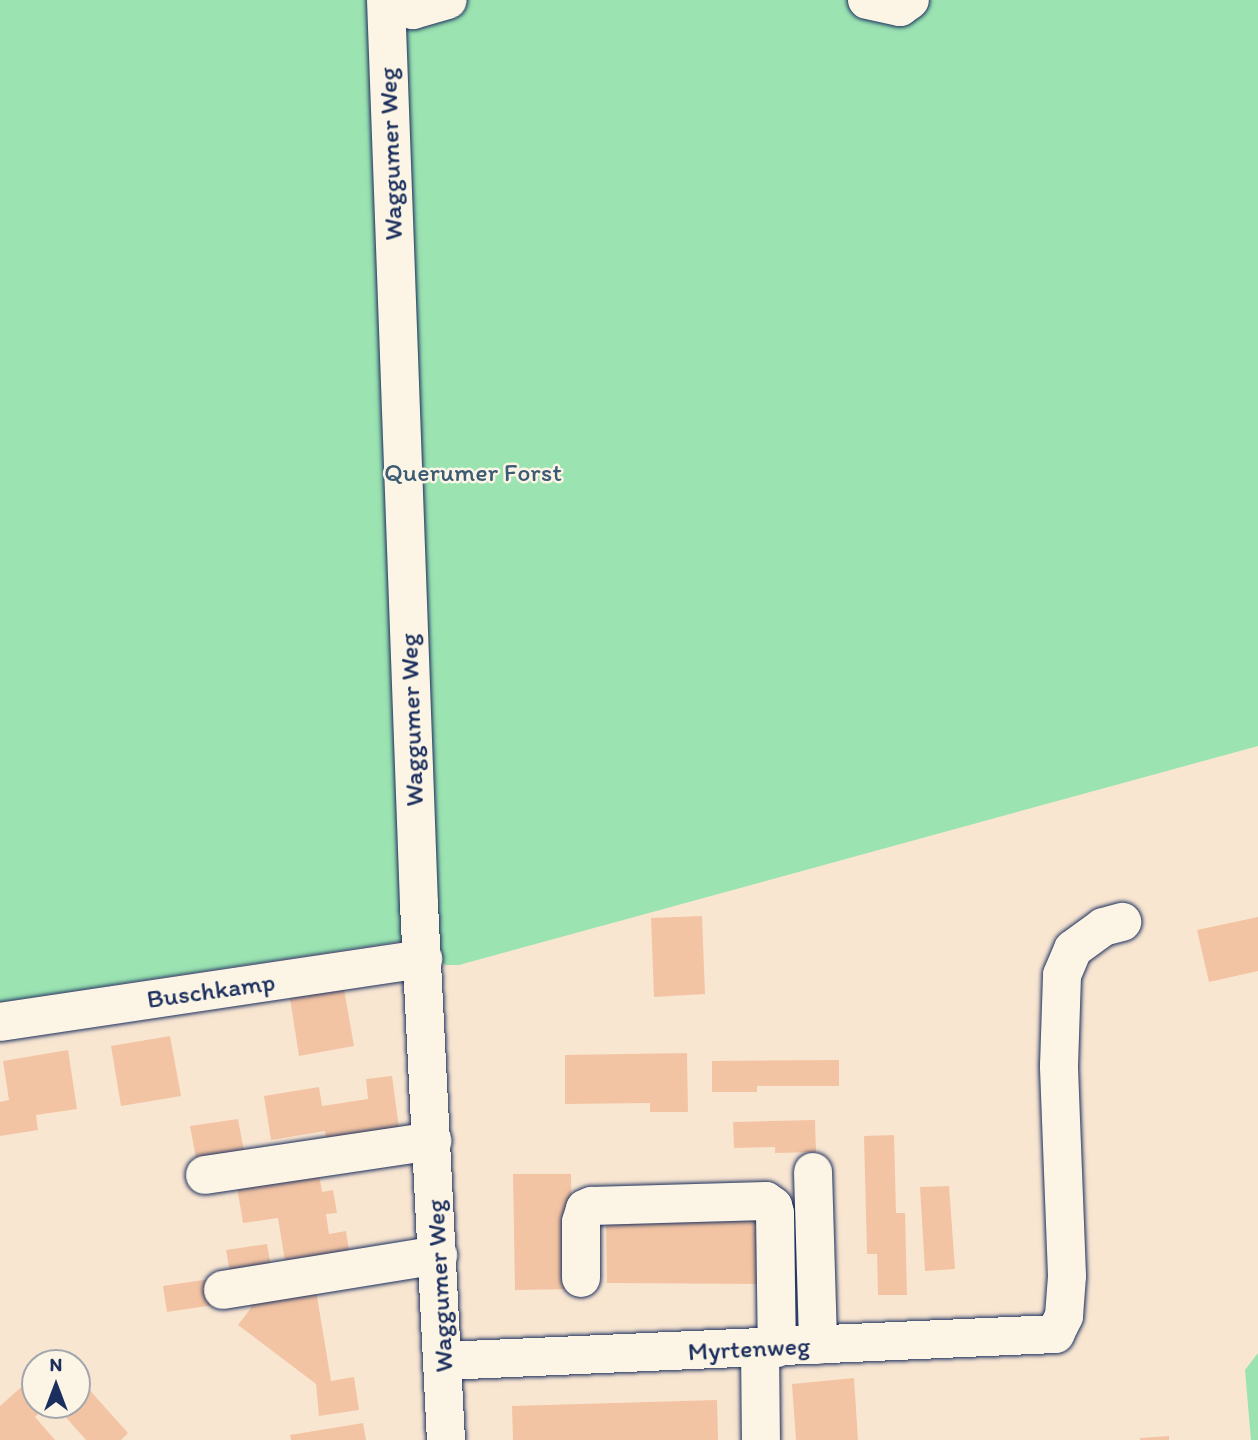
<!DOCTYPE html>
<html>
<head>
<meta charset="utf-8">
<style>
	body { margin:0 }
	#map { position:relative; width:1258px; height:1440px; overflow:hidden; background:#f9e6d1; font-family:Itim,sans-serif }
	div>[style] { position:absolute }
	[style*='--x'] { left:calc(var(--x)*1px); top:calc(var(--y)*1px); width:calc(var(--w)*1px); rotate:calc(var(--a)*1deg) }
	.green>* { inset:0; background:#9be3b1 }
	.building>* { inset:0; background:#f3c4a3 }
	.roads { filter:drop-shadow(0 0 2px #1b2f5e) drop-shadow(0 0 2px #1b2f5e) }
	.minor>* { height:38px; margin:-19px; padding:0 19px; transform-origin:19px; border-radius:19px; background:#fcf5e5 }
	span { translate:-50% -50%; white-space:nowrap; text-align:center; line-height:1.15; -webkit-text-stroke:5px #fcf5e5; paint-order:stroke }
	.street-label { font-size:26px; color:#1b2f5e }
	.park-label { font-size:26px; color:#3b5c73 }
	.north { position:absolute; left:21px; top:1349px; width:70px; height:70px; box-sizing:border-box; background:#fcf5e5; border:2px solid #a2a6af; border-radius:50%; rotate:0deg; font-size:19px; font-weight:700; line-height:28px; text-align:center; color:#1b2f5e }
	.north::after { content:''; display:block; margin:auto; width:24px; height:32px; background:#1b2f5e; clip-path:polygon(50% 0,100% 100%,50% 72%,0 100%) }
</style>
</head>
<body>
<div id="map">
	<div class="green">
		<div style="clip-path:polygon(0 0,1258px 0,1258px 746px,459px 965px,446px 965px,404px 941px,0 1002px)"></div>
		<div style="clip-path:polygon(1258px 1353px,1258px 1440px,1251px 1440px,1245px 1370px)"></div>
	</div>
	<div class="building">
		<div style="clip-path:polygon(702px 916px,705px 994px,654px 997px,651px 918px)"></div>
		<div style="clip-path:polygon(1258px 917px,1258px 971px,1209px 982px,1197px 930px)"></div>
		<div style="clip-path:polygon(344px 989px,354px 1046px,299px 1056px,290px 998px)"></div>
		<div style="clip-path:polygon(170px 1036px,181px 1096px,121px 1106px,111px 1046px)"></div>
		<div style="clip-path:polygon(68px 1050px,77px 1109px,36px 1115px,38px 1130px,0 1136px,0 1102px,9px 1100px,3px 1061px)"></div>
		<div style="clip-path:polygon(687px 1053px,688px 1112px,650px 1112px,650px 1103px,565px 1104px,565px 1055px)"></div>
		<div style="clip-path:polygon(839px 1060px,839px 1086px,757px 1086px,757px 1092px,712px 1092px,712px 1061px)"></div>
		<div style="clip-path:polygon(392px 1076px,399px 1128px,326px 1138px,325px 1131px,271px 1140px,264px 1096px,319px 1087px,322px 1106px,368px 1099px,366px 1079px)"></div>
		<div style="clip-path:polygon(238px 1119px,244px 1151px,196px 1158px,190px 1126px)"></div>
		<div style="clip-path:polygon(815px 1120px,816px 1152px,775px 1153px,775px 1147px,734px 1148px,733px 1122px)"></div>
		<div style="clip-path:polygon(894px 1135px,896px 1213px,905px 1213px,907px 1295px,878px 1295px,877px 1254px,867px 1254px,864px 1136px)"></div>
		<div style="clip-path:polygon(319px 1174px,322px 1192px,333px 1190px,337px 1213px,326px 1214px,329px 1234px,346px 1231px,350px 1257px,286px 1267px,278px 1218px,243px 1223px,237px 1187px)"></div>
		<div style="clip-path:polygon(513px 1174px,571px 1174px,573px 1289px,515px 1290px)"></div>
		<div style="clip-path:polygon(949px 1186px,955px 1269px,925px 1271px,920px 1187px)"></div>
		<div style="clip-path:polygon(606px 1218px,772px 1218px,773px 1284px,607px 1283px)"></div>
		<div style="clip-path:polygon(267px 1244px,273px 1278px,232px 1284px,226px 1250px)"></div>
		<div style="clip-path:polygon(210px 1279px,214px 1305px,167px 1312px,163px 1286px)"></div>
		<div style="clip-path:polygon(248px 1290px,316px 1290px,331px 1381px,354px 1377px,359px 1410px,319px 1416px,316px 1384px,238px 1325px,251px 1308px)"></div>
		<div style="clip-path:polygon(35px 1375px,35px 1405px,48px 1405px,35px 1417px,55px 1440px,0 1440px,0 1406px)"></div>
		<div style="clip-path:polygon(77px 1376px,128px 1433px,121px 1440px,86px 1440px,55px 1405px,77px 1405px)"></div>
		<div style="clip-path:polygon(854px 1378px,858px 1440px,796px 1440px,792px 1384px)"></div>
		<div style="clip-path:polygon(717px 1400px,718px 1440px,513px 1440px,512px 1406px)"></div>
		<div style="clip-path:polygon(363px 1423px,366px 1440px,291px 1440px,290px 1435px)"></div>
		<div style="clip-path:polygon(1169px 1436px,1169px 1440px,1140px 1440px,1140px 1438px)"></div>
	</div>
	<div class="roads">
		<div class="minor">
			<div style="--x:386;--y:0;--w:905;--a:87.91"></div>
			<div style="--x:419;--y:904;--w:537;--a:87.12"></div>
			<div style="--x:398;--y:0;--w:18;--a:34"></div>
			<div style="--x:413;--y:10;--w:36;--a:-16"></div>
			<div style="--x:867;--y:0;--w:34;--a:12"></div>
			<div style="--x:900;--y:7;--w:12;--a:-35"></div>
			<div style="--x:0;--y:1022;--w:428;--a:-8.5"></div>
			<div style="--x:813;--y:1172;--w:173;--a:88.3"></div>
			<div style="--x:205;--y:1175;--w:230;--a:-8.5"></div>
			<div style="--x:581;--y:1278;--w:56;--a:-90"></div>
			<div style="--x:581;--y:1222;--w:14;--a:-73"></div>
			<div style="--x:585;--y:1209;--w:7;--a:-27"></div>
			<div style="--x:591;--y:1206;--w:175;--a:-1.6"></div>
			<div style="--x:766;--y:1201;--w:9;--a:36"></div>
			<div style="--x:773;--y:1206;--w:7;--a:74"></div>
			<div style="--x:775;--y:1213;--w:135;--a:89.2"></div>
			<div style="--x:223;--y:1290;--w:218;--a:-9.2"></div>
			<div style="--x:760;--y:1349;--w:91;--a:89.4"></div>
			<div style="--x:444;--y:1361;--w:612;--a:-2.53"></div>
			<div style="--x:1055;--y:1334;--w:20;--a:-63"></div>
			<div style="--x:1064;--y:1316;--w:40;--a:-85.7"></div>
			<div style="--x:1067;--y:1276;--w:210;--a:-92.2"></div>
			<div style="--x:1059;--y:1066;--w:91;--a:-88.1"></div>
			<div style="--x:1062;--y:975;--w:28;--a:-67"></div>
			<div style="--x:1073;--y:949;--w:37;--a:-36"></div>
			<div style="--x:1103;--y:927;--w:20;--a:-15"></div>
		</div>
	</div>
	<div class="street-label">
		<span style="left:391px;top:154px;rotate:-92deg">Waggumer Weg</span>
		<span style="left:412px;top:720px;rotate:-92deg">Waggumer Weg</span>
		<span style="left:211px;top:991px;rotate:-8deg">Buschkamp</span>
		<span style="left:440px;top:1286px;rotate:-93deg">Waggumer Weg</span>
		<span style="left:749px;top:1349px;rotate:-3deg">Myrtenweg</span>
	</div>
	<div class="park-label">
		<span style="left:473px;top:473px">Querumer Forst</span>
	</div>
	<div class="north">N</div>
</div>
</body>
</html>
